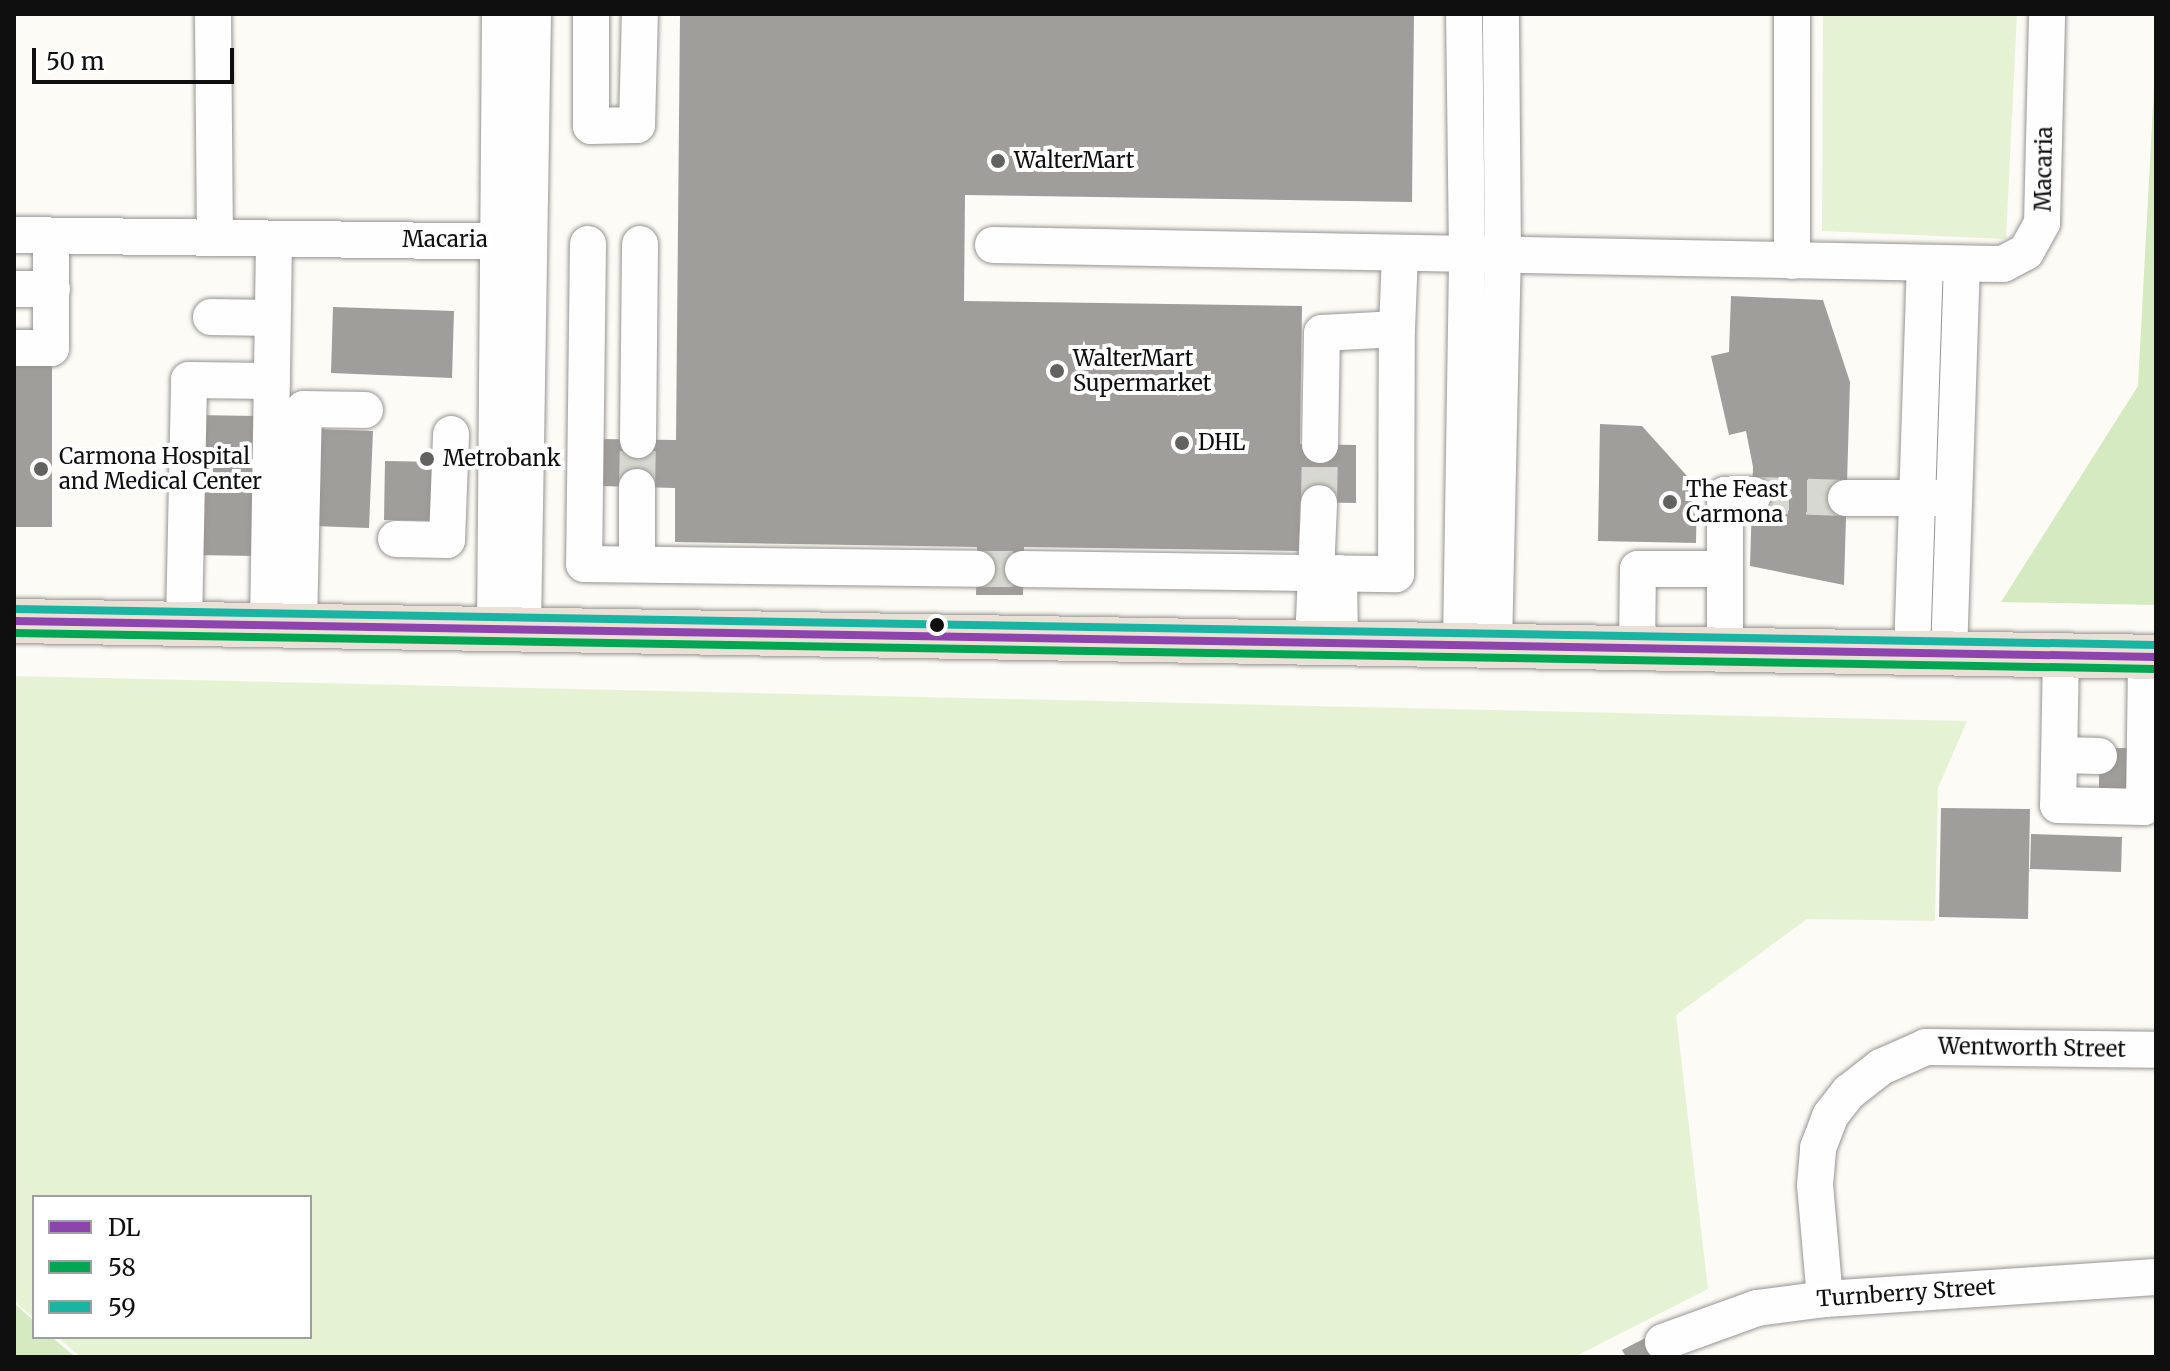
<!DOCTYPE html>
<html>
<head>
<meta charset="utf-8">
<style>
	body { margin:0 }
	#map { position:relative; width:2170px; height:1371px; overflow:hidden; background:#fcfbf5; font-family:Merriweather,serif }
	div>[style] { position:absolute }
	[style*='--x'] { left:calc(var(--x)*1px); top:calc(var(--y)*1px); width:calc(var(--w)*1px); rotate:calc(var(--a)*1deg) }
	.green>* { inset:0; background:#e5f3d4 }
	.forest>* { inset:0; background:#d6eac2 }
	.building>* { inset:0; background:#a09e9a }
	.minor-tunnel>* { height:36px; margin-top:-18px; transform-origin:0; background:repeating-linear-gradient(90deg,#d8d8d2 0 36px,transparent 0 54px) }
	.roads { filter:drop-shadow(0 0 2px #969593) drop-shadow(0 0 2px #969593) }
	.minor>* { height:36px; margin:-18px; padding:0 18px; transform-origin:18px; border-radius:18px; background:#fffefe }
	.highway>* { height:44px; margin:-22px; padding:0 22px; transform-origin:22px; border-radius:22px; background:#ebe0d6 }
	.bus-1>* { height:8px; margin:-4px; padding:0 4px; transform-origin:4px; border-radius:4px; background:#8e44ad }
	.bus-2>* { height:8px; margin:-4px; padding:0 4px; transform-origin:4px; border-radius:4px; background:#00a651 }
	.bus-3>* { height:8px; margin:-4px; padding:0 4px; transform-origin:4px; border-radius:4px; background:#1ab4a2 }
	.dots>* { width:22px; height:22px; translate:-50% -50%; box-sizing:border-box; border:4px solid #fff; border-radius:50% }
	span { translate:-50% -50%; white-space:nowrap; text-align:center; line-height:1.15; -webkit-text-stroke:8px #fff; paint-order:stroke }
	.poi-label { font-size:22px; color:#0f0f0f }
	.left { translate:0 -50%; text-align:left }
	.street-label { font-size:22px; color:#0f0f0f }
	.frame { position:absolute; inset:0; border:16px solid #0f0f0f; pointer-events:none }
	.legend { position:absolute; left:32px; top:1195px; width:280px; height:144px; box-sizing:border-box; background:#fff; border:2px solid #9f9f9f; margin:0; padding:10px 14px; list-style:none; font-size:24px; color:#0f0f0f }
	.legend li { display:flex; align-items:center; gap:16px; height:40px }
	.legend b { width:40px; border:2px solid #9f9f9f }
	.scale { position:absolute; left:32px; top:48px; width:202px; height:36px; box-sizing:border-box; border:4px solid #0f0f0f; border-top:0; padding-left:10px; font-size:24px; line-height:28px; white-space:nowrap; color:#0f0f0f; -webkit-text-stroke:6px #fff; paint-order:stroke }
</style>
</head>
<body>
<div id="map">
	<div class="green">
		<div style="clip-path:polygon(1823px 14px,2017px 14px,2006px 239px,1822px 231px)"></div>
		<div style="clip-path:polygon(14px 676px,1967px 721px,1938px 788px,1935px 921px,1807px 919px,1676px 1015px,1708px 1289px,1574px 1357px,81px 1357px,57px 1337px,310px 1337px,310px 1197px,34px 1197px,34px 1318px,14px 1301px)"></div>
	</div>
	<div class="forest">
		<div style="clip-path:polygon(2156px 49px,2156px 605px,2001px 602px,2138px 386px)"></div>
		<div style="clip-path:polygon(14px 1303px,34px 1321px,34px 1337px,52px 1337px,75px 1357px,14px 1357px)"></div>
	</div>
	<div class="building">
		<div style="clip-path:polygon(680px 14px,1414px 14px,1412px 202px,965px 195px,964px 301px,1302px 306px,1300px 444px,1356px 445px,1356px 503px,1300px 502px,1299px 551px,1024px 547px,1023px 595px,976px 595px,977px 547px,675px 542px,675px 488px,599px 486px,599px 439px,676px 440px)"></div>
		<div style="clip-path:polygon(1731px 296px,1823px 300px,1850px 382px,1844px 585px,1750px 566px,1753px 467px,1746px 431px,1729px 435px,1711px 356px,1729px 352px)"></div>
		<div style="clip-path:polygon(333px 307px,454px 311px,452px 378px,331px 373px)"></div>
		<div style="clip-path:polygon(14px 357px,52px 357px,52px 527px,14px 527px)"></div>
		<div style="clip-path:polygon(196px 415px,257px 416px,255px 556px,194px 555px)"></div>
		<div style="clip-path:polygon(1600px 424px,1642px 426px,1697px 487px,1696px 543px,1598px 541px)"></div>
		<div style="clip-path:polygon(316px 429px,373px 431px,369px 528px,313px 526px)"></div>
		<div style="clip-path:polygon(385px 461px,443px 462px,443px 521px,384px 520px)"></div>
		<div style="clip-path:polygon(2099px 748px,2128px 748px,2128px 803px,2099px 802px)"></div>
		<div style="clip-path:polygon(1941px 808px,2030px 809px,2028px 919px,1939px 917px)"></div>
		<div style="clip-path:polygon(2031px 834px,2122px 837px,2121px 872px,2030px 869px)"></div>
		<div style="clip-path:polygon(1657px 1332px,1671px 1357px,1626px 1357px,1622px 1350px)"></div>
	</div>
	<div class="minor-tunnel">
		<div style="--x:637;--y:487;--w:47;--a:-88.8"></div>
		<div style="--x:1753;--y:495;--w:93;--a:1.8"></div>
		<div style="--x:1319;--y:503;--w:58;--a:-89"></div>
		<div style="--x:977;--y:569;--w:46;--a:0"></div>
	</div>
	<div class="roads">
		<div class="minor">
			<div style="--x:213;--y:14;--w:224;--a:89.5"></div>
			<div style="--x:591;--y:14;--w:112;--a:90"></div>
			<div style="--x:591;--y:126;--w:46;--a:-1.2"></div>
			<div style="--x:637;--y:125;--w:111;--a:-88.5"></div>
			<div style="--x:1792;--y:14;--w:247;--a:90"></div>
			<div style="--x:14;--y:235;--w:506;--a:0.79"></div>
			<div style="--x:588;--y:244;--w:320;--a:90.7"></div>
			<div style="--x:584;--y:564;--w:393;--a:0.7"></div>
			<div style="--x:993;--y:245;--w:1010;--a:1.08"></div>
			<div style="--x:2003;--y:264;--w:26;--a:-28"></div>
			<div style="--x:2026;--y:252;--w:33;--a:-61"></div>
			<div style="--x:2042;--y:223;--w:209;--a:-88.6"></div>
			<div style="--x:14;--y:289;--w:38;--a:0"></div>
			<div style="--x:211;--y:317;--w:61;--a:0.9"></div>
			<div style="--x:1397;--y:329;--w:76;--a:-87.7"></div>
			<div style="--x:14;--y:348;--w:37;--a:0"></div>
			<div style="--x:51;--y:348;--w:112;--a:-90"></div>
			<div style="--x:638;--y:440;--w:196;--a:-89.4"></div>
			<div style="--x:1846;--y:498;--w:95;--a:0"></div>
			<div style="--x:396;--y:539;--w:51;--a:1.1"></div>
			<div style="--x:447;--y:540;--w:106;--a:-87.8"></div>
			<div style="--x:637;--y:564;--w:77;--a:-90"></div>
			<div style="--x:1023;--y:569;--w:373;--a:0.8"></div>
			<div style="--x:1396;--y:574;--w:245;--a:-89.8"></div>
			<div style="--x:1397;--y:329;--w:75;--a:176.9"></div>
			<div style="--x:1322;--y:333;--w:112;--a:91"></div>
			<div style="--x:1339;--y:573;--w:70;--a:89.2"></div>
			<div style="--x:184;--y:624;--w:244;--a:-88.8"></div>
			<div style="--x:189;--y:380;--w:83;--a:0.7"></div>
			<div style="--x:268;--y:625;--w:386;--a:-89.1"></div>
			<div style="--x:299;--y:626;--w:217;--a:-88.7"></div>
			<div style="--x:304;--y:409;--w:61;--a:0.9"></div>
			<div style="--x:495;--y:629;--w:615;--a:-89.53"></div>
			<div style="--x:523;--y:630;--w:616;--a:-89.07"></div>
			<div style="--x:1313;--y:642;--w:139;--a:-87.5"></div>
			<div style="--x:1461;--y:645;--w:391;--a:-89.1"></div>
			<div style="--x:1467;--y:254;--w:240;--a:-90.7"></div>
			<div style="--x:1494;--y:646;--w:391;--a:-88.7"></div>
			<div style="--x:1503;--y:255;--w:241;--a:-90.5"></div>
			<div style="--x:1637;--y:648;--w:79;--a:-89.3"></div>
			<div style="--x:1638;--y:569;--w:87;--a:0"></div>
			<div style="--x:1725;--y:650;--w:155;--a:-90"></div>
			<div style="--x:1725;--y:495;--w:28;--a:0"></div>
			<div style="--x:1912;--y:653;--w:390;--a:-88.1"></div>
			<div style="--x:1949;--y:654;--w:390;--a:-88.1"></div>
			<div style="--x:2061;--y:655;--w:150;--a:91.1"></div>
			<div style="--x:2058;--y:805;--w:86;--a:1.3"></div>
			<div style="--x:2144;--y:807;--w:150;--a:-89.2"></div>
			<div style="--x:2059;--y:755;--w:40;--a:1.4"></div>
			<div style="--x:1825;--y:1299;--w:114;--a:-95"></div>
			<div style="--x:1815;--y:1185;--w:37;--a:-85"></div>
			<div style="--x:1818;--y:1148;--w:34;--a:-69"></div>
			<div style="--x:1830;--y:1116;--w:31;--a:-52"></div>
			<div style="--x:1849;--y:1092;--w:41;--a:-38"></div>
			<div style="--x:1881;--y:1067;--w:49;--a:-24"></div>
			<div style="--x:1926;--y:1047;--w:230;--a:0.7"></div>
			<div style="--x:1663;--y:1342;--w:100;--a:-19.9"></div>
			<div style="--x:1757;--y:1308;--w:69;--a:-7.5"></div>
			<div style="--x:1825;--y:1299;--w:332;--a:-3.8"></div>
		</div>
		<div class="highway">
			<div style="--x:14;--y:621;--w:2142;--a:0.96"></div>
		</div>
	</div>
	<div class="bus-1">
		<div style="--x:14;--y:621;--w:2142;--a:0.96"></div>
	</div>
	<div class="bus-2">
		<div style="--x:14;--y:633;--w:2142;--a:0.96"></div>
	</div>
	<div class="bus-3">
		<div style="--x:14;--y:609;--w:2142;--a:0.96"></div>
	</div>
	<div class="dots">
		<div style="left:998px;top:161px;background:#626260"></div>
		<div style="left:1057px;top:371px;background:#626260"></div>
		<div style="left:1182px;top:443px;background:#626260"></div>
		<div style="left:427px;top:459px;background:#626260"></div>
		<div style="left:41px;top:469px;background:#626260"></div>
		<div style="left:1670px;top:502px;background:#626260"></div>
		<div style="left:937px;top:625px;background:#0f0f0f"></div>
	</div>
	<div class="poi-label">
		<span class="left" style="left:1014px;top:161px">WalterMart</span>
		<span class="left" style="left:1073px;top:371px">WalterMart<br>Supermarket</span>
		<span class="left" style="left:1198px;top:443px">DHL</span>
		<span class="left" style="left:59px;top:469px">Carmona Hospital<br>and Medical Center</span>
		<span class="left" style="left:443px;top:459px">Metrobank</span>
		<span class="left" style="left:1686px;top:502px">The Feast<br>Carmona</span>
	</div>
	<div class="street-label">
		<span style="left:2044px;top:169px;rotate:-89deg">Macaria</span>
		<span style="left:445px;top:240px">Macaria</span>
		<span style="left:2032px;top:1048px;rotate:1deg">Wentworth Street</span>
		<span style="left:1906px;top:1293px;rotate:-4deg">Turnberry Street</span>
	</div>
	<div class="frame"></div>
	<ul class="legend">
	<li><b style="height:10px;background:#8e44ad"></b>DL</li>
	<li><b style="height:10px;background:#00a651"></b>58</li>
	<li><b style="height:10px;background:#1ab4a2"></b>59</li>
	</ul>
	<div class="scale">50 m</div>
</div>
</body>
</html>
